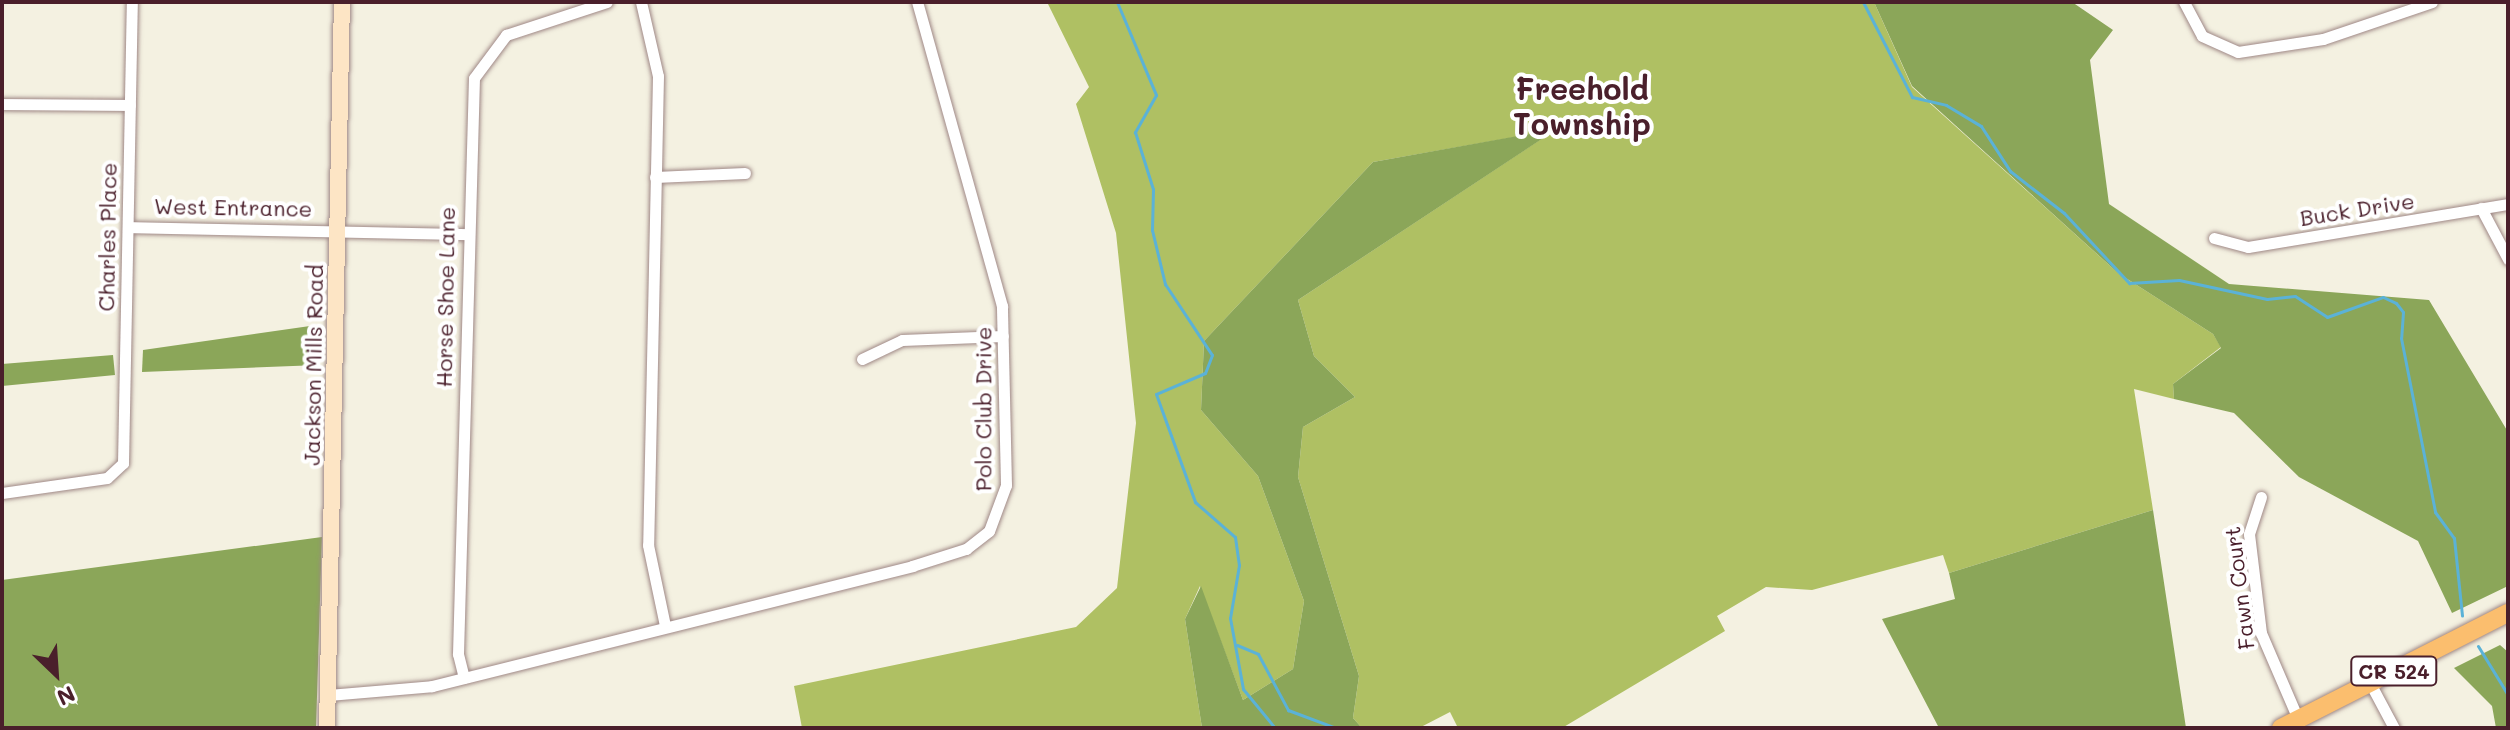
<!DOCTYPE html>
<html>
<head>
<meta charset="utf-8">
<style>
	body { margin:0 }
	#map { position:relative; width:2510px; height:730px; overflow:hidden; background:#f4f1e1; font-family:Mali,sans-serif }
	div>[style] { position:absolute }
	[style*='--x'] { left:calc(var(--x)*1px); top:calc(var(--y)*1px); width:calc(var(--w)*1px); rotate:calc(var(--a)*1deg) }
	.green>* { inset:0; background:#afc063 }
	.forest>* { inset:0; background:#8ba659 }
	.stream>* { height:3px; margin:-1.5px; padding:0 1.5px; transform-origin:1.5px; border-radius:1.5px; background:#5bb2d7 }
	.roads { filter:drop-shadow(0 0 2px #9f8886) drop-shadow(0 0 2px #9f8886) }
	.street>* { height:11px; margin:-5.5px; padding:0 5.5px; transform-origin:5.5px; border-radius:5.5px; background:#fff }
	.secondary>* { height:16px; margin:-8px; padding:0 8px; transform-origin:8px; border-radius:8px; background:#fde5c5 }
	.primary>* { height:18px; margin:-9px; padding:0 9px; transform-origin:9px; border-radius:9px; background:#fbbe6e }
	span { translate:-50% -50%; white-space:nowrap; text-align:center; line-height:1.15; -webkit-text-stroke:8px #fff; paint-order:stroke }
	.shield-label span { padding:2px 6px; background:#fff; border:2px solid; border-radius:6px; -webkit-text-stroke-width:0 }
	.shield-label { font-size:20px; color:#4a1f2b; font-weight:700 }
	.street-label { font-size:22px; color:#4a1f2b }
	.district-label { font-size:30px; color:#4a1f2b; font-weight:700 }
	.frame { position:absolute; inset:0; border:4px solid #4a1f2b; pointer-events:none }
	.north { position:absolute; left:16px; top:634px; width:80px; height:80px; -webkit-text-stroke:6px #fff; paint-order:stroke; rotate:155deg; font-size:22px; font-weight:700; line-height:32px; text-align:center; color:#4a1f2b }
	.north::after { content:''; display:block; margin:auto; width:28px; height:36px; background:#4a1f2b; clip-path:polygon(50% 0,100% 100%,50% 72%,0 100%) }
</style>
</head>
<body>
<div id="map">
	<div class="green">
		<div style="clip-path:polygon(1047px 2px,1874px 2px,1912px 87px,2118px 273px,2213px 334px,2221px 347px,2173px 384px,2174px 399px,2134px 389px,2153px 510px,1949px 573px,1943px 555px,1812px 590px,1766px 587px,1717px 616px,1725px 631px,1562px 728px,1458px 728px,1450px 712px,1419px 728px,1362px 728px,1353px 718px,1359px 676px,1298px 477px,1303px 427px,1355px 397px,1314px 356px,1298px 300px,1555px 130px,1373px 162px,1204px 341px,1201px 410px,1258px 476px,1304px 601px,1293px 669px,1243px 700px,1200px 586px,1185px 619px,1202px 728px,802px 728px,794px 686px,1076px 627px,1117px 588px,1136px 423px,1116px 233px,1076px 104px,1089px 87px)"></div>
	</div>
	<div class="forest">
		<div style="clip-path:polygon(1874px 2px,2072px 2px,2113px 30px,2090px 60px,2109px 204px,2229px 284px,2429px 300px,2508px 432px,2508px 586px,2452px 613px,2418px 541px,2299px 477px,2234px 413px,2174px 399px,2173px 384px,2221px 348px,2213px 334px,2118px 273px,1912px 86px)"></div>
		<div style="clip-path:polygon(1557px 129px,1298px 300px,1314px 356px,1355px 397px,1303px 427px,1298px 477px,1359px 676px,1353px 718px,1362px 728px,1202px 728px,1185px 619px,1201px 586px,1243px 700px,1293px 669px,1304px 601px,1258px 476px,1201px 410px,1204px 341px,1373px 162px)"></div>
		<div style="clip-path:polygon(317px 325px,319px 365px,142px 372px,143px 350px)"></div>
		<div style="clip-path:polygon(113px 355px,115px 375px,2px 386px,2px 364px)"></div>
		<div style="clip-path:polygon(2153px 510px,2186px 728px,1939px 728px,1882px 619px,1955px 599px,1949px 573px)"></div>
		<div style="clip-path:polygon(322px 537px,316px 728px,4px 728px,2px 580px)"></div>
		<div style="clip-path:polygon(2500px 645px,2508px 652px,2508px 728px,2496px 728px,2492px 706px,2454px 668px)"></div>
	</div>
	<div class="stream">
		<div style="--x:1117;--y:2;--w:101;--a:67.2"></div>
		<div style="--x:1156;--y:95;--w:43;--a:119.6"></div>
		<div style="--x:1135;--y:132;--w:60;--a:72.5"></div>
		<div style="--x:1153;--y:189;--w:41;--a:91.4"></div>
		<div style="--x:1152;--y:230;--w:56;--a:76.5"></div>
		<div style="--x:1165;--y:284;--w:85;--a:56.5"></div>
		<div style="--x:1212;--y:355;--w:19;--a:111"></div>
		<div style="--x:1205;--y:373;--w:53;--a:156.8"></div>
		<div style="--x:1156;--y:394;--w:115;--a:70.1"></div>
		<div style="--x:1195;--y:502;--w:53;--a:41.2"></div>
		<div style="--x:1235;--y:537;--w:28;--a:82"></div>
		<div style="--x:1239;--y:565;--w:54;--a:99.6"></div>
		<div style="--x:1230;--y:618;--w:72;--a:79.6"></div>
		<div style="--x:1243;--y:689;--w:50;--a:50.6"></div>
		<div style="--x:1863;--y:2;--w:107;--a:62.7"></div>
		<div style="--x:1912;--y:97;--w:35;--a:13"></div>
		<div style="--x:1946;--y:105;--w:41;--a:31"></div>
		<div style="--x:1981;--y:126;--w:54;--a:57.2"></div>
		<div style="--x:2010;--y:171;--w:68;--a:37.9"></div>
		<div style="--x:2064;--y:213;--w:96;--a:47.1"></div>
		<div style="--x:2129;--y:283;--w:50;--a:-3.4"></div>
		<div style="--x:2179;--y:280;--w:90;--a:12.2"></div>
		<div style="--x:2267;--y:299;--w:28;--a:-6"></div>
		<div style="--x:2295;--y:296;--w:38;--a:33"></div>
		<div style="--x:2327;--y:317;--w:59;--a:-19.7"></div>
		<div style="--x:2383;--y:297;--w:14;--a:25"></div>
		<div style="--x:2396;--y:303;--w:11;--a:52"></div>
		<div style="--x:2403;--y:312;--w:26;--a:94"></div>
		<div style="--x:2401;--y:338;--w:177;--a:78.9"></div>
		<div style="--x:2435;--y:512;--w:32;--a:54"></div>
		<div style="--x:2454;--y:538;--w:78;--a:84.1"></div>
		<div style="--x:1237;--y:645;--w:23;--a:23"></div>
		<div style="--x:1258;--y:654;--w:64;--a:61.8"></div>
		<div style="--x:1288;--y:710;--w:51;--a:20.6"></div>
		<div style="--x:2478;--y:646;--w:57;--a:58.5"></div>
	</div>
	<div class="roads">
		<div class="street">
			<div style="--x:641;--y:2;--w:76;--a:77.1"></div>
			<div style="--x:658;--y:76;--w:469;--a:91.2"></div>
			<div style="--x:648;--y:545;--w:83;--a:78.1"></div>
			<div style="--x:2184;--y:2;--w:38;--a:62"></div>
			<div style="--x:2202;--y:36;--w:39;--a:24"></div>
			<div style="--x:2238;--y:52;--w:86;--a:-8.7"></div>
			<div style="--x:2323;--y:39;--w:115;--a:-18.7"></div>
			<div style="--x:2;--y:104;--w:128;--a:0.4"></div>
			<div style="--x:655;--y:177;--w:90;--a:-2.5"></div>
			<div style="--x:2481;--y:208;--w:58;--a:62.1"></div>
			<div style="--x:128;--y:227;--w:338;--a:1.2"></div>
			<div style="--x:2214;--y:238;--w:35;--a:15"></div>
			<div style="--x:2248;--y:247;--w:264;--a:-9.4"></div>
			<div style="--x:862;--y:359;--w:44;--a:-25.4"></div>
			<div style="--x:902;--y:340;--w:101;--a:-2.3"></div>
			<div style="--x:2;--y:493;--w:106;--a:-8.1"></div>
			<div style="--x:107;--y:478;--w:22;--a:-43"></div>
			<div style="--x:123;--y:463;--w:461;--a:-88.9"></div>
			<div style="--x:2261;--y:497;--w:39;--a:108"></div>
			<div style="--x:2249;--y:534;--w:100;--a:83.1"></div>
			<div style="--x:2261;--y:633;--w:94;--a:66.7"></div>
			<div style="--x:464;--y:678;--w:25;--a:-104"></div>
			<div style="--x:458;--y:654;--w:576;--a:-88.41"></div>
			<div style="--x:474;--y:78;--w:54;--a:-53.3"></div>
			<div style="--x:506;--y:35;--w:106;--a:-18.1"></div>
			<div style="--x:2370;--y:683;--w:51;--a:61.9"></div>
			<div style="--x:328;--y:695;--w:104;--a:-4.9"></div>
			<div style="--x:432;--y:686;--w:495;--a:-14"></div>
			<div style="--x:912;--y:566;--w:57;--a:-17.5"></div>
			<div style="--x:966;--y:549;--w:29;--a:-38"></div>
			<div style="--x:989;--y:531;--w:49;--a:-69.7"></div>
			<div style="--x:1006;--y:485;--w:179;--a:-91.3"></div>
			<div style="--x:1002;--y:306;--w:316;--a:-105.6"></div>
		</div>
		<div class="secondary">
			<div style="--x:327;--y:728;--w:726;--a:-88.82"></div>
		</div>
		<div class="primary">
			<div style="--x:2281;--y:728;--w:254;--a:-26.9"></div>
		</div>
	</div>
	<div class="shield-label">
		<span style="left:2394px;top:671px">CR 524</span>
	</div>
	<div class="street-label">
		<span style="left:233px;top:207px;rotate:1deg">West Entrance</span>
		<span style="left:2357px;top:209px;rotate:-9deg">Buck Drive</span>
		<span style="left:107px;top:237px;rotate:-89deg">Charles Place</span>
		<span style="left:445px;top:297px;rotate:-89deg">Horse Shoe Lane</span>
		<span style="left:313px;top:365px;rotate:-89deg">Jackson Mills Road</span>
		<span style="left:983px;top:409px;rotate:-90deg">Polo Club Drive</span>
		<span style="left:2239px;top:588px;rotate:-97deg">Fawn Court</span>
	</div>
	<div class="district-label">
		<span style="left:1582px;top:105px">Freehold<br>Township</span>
	</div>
	<div class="frame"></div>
	<div class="north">N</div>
</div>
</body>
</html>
